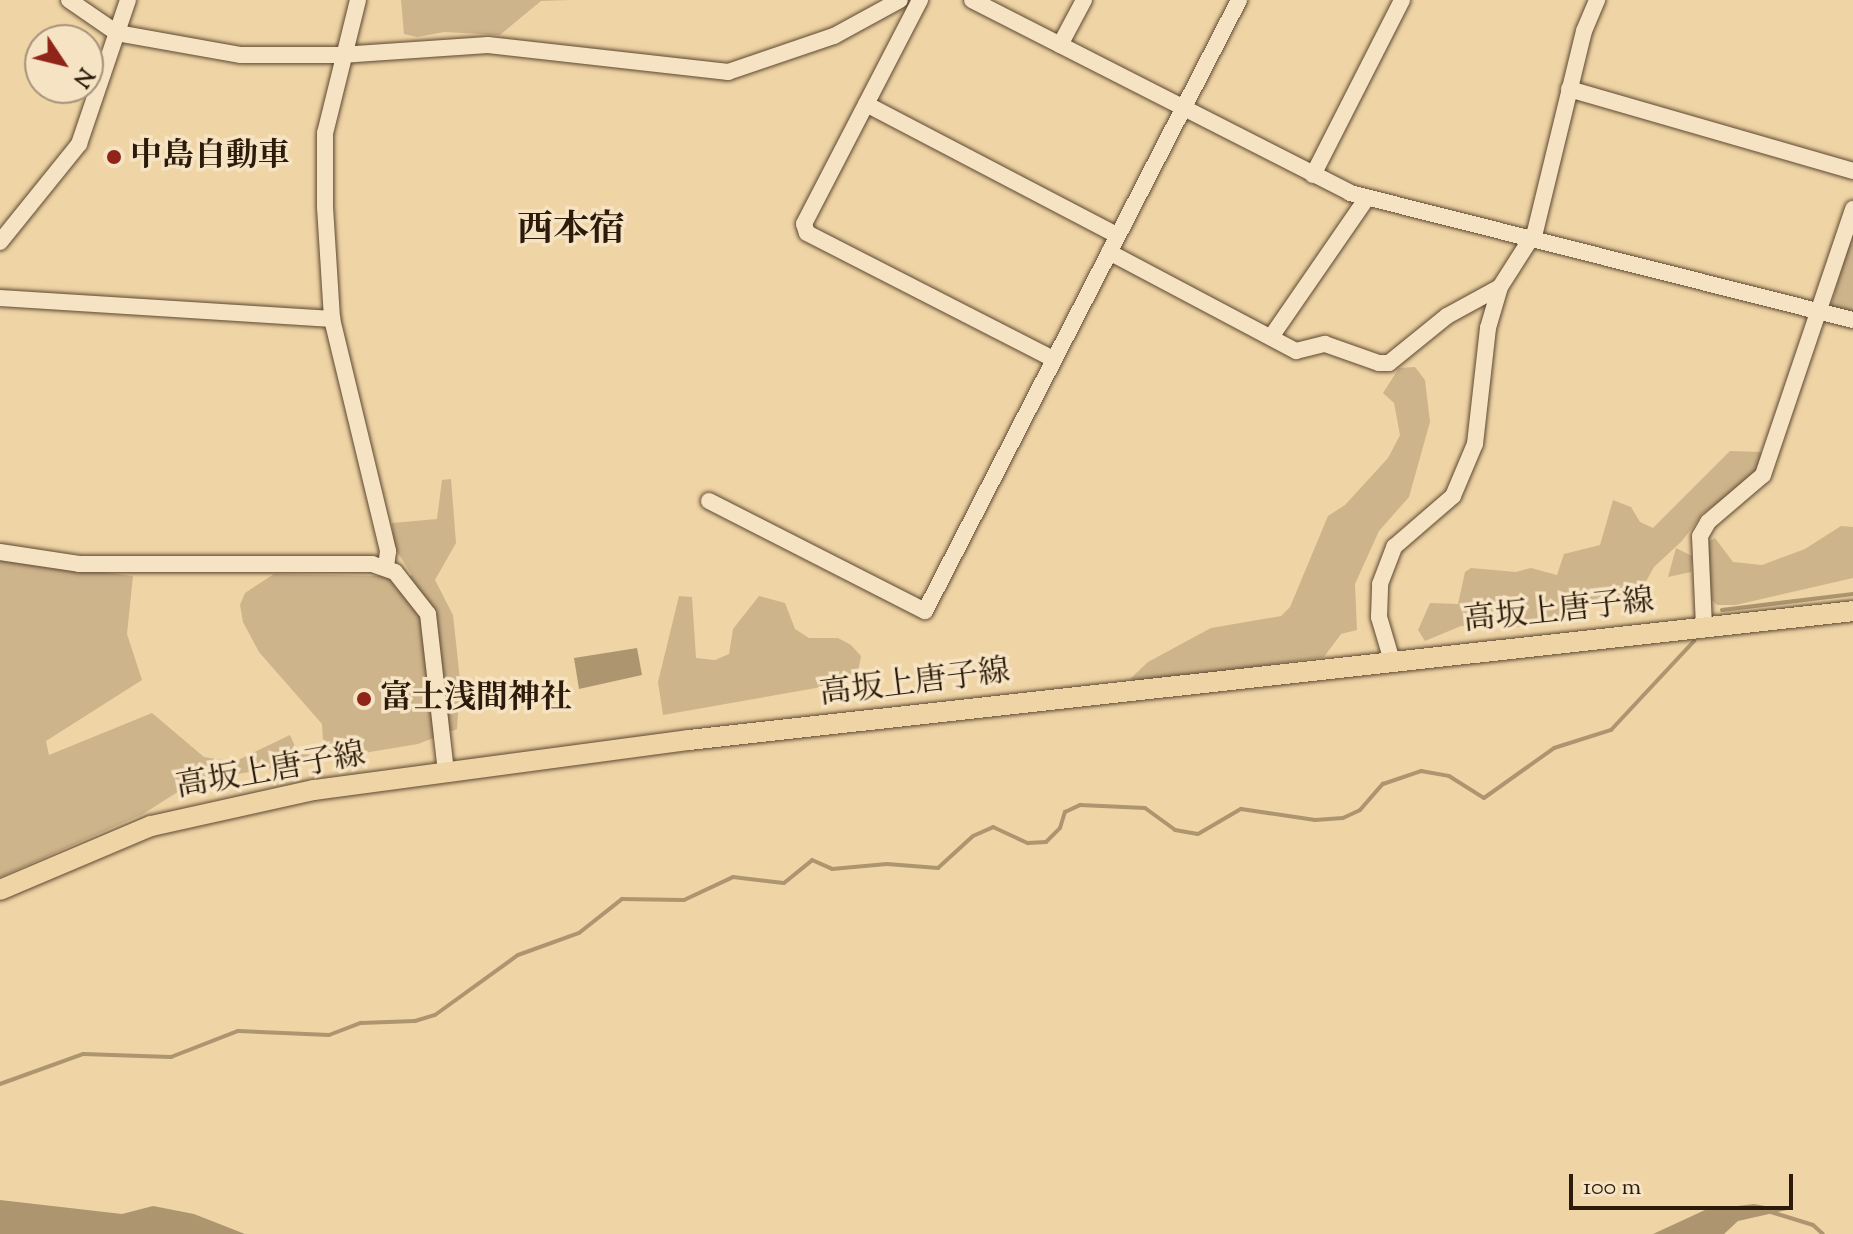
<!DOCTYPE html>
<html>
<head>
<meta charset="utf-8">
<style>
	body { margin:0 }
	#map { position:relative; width:1853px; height:1234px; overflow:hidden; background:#efd4a5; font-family:"Sorts Mill Goudy","Noto Serif JP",serif }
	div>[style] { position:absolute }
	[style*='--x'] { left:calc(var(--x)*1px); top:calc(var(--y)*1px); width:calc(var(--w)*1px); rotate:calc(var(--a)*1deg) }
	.green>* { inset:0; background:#ceb48b }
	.water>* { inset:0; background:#ad9570 }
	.stream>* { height:4px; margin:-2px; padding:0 2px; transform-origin:2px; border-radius:2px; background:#ad9570 }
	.roads { filter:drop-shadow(0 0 2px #5d4831) drop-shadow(0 0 2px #5d4831) }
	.minor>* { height:16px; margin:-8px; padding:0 8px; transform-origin:8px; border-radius:8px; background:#f5e3c4 }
	.major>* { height:20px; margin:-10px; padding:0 10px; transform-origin:10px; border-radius:10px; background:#efd4a5 }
	.dots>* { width:22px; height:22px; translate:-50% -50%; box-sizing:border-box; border:4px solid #f5e3c4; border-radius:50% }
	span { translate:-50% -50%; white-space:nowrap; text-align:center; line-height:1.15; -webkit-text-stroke:7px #f5e3c4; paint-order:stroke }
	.poi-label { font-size:32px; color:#2c1a0a; font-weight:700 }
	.left { translate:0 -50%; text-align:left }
	.street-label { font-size:32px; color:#2c1a0a }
	.quarter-label { font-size:36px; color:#2c1a0a; font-weight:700 }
	.north { position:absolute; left:24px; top:24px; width:80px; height:80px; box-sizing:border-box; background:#f5e3c4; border:2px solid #a5937a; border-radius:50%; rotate:125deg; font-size:22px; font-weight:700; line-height:32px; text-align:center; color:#2c1a0a }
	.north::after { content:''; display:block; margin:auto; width:28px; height:36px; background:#8f2418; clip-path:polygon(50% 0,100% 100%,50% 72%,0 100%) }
	.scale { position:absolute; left:1569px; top:1174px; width:224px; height:36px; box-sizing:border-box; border:4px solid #2c1a0a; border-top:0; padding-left:10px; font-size:24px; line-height:28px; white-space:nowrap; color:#2c1a0a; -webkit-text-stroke:6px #f5e3c4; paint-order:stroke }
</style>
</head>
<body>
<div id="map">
	<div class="green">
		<div style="clip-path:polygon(401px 0,570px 0,541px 1px,500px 35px,444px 32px,417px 37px,404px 34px)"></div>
		<div style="clip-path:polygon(1853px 226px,1853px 312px,1831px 307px)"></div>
		<div style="clip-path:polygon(1415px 367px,1425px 380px,1430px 422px,1409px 497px,1379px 531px,1355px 584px,1357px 630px,1341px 634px,1324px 657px,1146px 682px,1130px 679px,1148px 662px,1211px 628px,1281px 616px,1290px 607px,1328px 516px,1345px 505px,1388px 458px,1400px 435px,1394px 403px,1383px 393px,1399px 368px)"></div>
		<div style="clip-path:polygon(1730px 451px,1761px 452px,1765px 458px,1749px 482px,1703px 513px,1682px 541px,1654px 567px,1643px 587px,1530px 627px,1461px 626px,1425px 641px,1418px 630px,1430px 603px,1458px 604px,1465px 572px,1471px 568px,1516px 572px,1531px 568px,1557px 575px,1564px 554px,1600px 545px,1613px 500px,1631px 507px,1640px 522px,1653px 528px)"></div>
		<div style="clip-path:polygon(451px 479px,456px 543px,435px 580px,453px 615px,460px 680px,457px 729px,418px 744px,195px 781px,143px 814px,0 877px,0 560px,133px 576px,127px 634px,142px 680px,46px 741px,49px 755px,152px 713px,204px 757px,234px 762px,290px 735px,298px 753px,311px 755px,323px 743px,322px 724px,259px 652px,243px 622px,240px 605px,245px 593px,274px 574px,386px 576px,400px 581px,412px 575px,394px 547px,392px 523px,437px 519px,442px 480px)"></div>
		<div style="clip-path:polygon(1841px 526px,1853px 527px,1853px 578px,1736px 605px,1717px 605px,1710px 598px,1707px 542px,1715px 538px,1733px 562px,1762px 565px,1805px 549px)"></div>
		<div style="clip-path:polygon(1676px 548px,1692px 556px,1691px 572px,1668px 577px)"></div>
		<div style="clip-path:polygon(679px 596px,692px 597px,696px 658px,715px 660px,729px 654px,733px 629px,759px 596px,785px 603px,795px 629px,809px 638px,838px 638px,851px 645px,861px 656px,858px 672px,816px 688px,663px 715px,658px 682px)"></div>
	</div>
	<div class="water">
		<div style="clip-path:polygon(637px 648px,642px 675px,579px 689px,574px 658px)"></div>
		<div style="clip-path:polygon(0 1200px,122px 1214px,153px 1206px,194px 1214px,245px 1234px,0 1234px)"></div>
		<div style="clip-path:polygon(1754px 1204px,1787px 1210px,1738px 1221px,1724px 1234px,1653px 1234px,1705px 1210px)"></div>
	</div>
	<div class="stream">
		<div style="--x:1722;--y:610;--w:132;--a:-7"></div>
		<div style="--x:0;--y:1084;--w:88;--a:-19.9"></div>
		<div style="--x:83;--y:1054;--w:88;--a:2"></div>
		<div style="--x:171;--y:1057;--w:72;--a:-21.2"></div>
		<div style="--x:238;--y:1031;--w:91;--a:2.5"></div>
		<div style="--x:329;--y:1035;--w:34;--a:-21"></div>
		<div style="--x:361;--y:1023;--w:54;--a:-2.1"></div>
		<div style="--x:415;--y:1021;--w:21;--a:-17"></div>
		<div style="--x:435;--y:1015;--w:102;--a:-35.9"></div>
		<div style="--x:518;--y:955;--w:65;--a:-19.8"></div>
		<div style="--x:579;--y:933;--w:55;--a:-38.3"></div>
		<div style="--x:622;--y:899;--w:62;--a:0.9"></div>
		<div style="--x:684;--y:900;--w:54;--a:-25.1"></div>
		<div style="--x:733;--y:877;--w:51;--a:6.7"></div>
		<div style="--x:784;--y:883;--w:36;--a:-39"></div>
		<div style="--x:812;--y:860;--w:22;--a:24"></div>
		<div style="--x:832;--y:869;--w:55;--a:-5.2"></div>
		<div style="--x:887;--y:864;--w:51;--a:4.5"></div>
		<div style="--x:938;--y:868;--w:47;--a:-42.4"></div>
		<div style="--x:973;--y:836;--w:22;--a:-24"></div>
		<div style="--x:993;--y:827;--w:38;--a:25"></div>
		<div style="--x:1028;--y:843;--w:18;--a:-3"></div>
		<div style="--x:1046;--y:842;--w:20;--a:-45"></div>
		<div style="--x:1060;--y:828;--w:17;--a:-73"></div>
		<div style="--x:1065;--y:812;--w:17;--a:-25"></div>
		<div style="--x:1080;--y:805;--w:65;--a:2.6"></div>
		<div style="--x:1145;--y:808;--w:37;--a:36"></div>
		<div style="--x:1175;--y:830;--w:23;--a:10"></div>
		<div style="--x:1198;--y:834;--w:50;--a:-30.2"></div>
		<div style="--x:1241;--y:809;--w:75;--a:8.5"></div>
		<div style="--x:1315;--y:820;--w:28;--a:-4"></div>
		<div style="--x:1343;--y:818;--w:19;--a:-25"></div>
		<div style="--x:1360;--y:810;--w:35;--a:-49"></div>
		<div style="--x:1383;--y:784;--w:40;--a:-18.9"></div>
		<div style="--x:1421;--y:771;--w:28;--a:10"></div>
		<div style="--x:1449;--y:776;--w:41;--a:32.2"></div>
		<div style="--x:1484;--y:798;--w:86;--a:-35.5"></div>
		<div style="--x:1554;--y:748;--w:60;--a:-17.5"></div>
		<div style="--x:1611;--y:730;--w:122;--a:-47"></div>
		<div style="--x:1771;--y:1212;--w:44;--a:17.2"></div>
		<div style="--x:1813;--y:1225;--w:13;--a:42"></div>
	</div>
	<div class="roads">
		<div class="minor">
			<div style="--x:69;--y:0;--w:58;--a:34.5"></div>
			<div style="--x:117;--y:33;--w:126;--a:10.1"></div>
			<div style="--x:241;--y:55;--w:100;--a:0"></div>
			<div style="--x:341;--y:55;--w:147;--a:-3.9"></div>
			<div style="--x:488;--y:45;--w:242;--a:6.4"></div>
			<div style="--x:728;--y:72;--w:112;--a:-18.8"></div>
			<div style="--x:834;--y:36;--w:75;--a:-28.6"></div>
			<div style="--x:358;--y:0;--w:137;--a:103.9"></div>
			<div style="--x:325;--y:133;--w:74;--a:90"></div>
			<div style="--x:325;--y:207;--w:112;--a:86.4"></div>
			<div style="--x:332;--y:319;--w:239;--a:76.4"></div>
			<div style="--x:388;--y:551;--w:17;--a:97"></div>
			<div style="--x:920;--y:0;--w:252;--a:117.4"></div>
			<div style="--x:804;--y:224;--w:9;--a:72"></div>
			<div style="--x:807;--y:233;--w:276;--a:27.1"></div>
			<div style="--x:972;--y:0;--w:424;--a:27"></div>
			<div style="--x:1350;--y:193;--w:519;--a:14.17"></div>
			<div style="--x:1060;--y:45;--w:51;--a:-61.9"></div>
			<div style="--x:1569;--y:89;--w:296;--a:16.1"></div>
			<div style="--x:866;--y:104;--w:283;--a:27.6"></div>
			<div style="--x:1313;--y:175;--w:196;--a:-63"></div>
			<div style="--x:0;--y:242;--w:126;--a:-51.1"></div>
			<div style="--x:79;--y:144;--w:152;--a:-71.2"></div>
			<div style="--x:1109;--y:252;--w:212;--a:27.9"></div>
			<div style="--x:1296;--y:351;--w:30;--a:-14"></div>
			<div style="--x:1325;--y:344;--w:57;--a:19.4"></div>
			<div style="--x:1379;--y:363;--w:10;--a:0"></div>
			<div style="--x:1389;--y:363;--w:75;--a:-39"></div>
			<div style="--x:1447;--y:316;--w:60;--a:-28.7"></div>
			<div style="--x:0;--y:298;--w:333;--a:3.6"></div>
			<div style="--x:1271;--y:337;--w:169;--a:-55.4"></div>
			<div style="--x:709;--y:501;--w:242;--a:27"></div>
			<div style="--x:925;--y:611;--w:687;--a:-62.8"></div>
			<div style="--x:0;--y:552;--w:80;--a:8.6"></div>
			<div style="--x:79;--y:564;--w:293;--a:0"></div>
			<div style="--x:372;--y:564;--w:24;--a:19"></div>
			<div style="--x:395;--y:572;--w:53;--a:51.8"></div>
			<div style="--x:428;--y:614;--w:160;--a:83.5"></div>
			<div style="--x:1704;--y:627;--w:91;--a:-92.5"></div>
			<div style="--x:1700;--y:536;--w:16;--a:-60"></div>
			<div style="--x:1708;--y:522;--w:72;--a:-40.5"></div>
			<div style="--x:1763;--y:475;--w:281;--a:-71.3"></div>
			<div style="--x:1392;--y:661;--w:46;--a:-106.5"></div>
			<div style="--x:1379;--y:617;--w:33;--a:-88"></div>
			<div style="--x:1380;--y:584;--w:40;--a:-69"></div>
			<div style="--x:1394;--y:547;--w:78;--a:-40.8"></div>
			<div style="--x:1453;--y:496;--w:56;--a:-67.1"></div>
			<div style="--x:1475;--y:444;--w:117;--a:-83.6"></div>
			<div style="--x:1488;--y:328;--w:43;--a:-73.7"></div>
			<div style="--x:1500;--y:287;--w:65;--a:-57.5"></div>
			<div style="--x:1535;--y:232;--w:207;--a:-76.3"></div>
			<div style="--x:1584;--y:31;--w:34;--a:-67"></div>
		</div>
		<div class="major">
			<div style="--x:0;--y:890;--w:164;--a:-23"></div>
			<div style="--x:151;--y:826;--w:167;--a:-12.5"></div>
			<div style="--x:314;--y:790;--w:378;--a:-7.6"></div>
			<div style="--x:689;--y:740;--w:1171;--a:-6.32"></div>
		</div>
	</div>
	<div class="dots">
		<div style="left:114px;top:157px;background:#8f2418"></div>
		<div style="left:364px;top:699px;background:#8f2418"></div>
	</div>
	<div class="poi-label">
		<span class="left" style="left:130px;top:157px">中島自動車</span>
		<span class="left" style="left:380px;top:699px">富士浅間神社</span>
	</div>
	<div class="street-label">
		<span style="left:1559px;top:612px;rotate:-6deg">高坂上唐子線</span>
		<span style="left:915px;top:684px;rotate:-7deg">高坂上唐子線</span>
		<span style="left:271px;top:772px;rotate:-10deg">高坂上唐子線</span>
	</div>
	<div class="quarter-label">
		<span style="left:571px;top:232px">西本宿</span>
	</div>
	<div class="north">N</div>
	<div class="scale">100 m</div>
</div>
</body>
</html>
